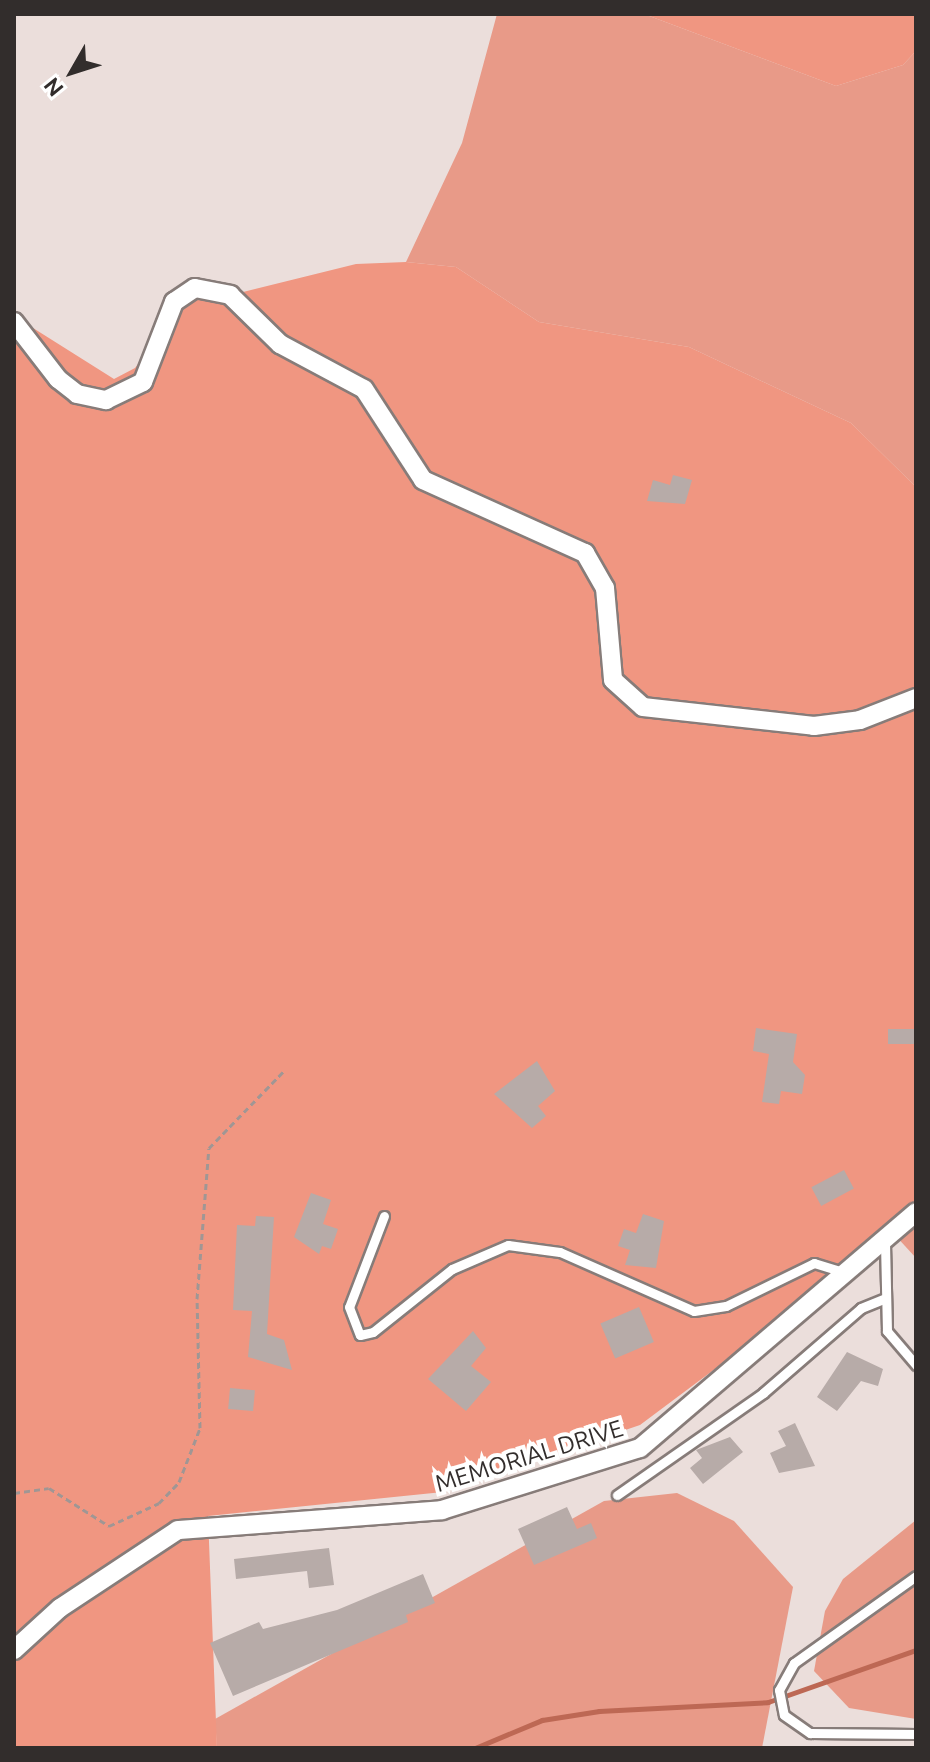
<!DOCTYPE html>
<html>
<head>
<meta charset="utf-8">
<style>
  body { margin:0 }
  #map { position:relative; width:930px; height:1762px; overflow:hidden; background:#ebdedb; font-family:Ubuntu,sans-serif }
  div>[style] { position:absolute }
  .green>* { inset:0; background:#e89a88 }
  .forest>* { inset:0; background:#f09681 }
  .stream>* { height:5px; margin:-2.5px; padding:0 2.5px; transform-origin:2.5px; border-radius:2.5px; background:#bd6854 }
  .building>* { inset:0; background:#b7aba8; transform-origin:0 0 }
  .path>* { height:3px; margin-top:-1.5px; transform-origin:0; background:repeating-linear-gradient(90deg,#a09694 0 6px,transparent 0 10px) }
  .roads { filter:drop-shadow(2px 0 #877c79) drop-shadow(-2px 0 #877c79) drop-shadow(0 2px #877c79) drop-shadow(0 -2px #877c79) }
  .lane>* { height:9px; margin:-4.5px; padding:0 4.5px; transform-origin:4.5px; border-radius:4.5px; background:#fff }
  .street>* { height:18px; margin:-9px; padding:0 9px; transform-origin:9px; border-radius:9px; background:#fff }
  span { translate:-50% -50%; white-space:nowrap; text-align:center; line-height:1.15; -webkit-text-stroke:8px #fff; paint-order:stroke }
  .street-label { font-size:24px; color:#322d2c }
  .frame { position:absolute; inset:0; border:16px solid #322d2c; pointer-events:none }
  .north { position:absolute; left:32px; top:32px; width:80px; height:80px; -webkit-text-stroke:6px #fff; paint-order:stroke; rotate:231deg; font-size:22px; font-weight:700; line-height:32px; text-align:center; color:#322d2c }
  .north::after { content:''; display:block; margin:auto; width:28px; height:36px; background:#322d2c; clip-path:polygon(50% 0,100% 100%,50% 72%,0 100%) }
</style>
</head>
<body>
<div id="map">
  <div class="green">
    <div style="clip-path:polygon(497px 14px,644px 14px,836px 86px,903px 65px,916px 51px,916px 487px,851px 423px,689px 347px,539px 322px,456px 267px,406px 262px,462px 143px)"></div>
    <div style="clip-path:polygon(916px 1209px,916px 1258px,894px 1234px)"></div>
    <div style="clip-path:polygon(677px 1493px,734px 1521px,793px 1587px,762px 1748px,217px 1748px,215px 1719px,604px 1501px)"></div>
    <div style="clip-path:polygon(916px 1520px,916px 1719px,849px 1708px,814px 1671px,825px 1611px,843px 1579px)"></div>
  </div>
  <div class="forest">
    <div style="clip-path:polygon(644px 14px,916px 14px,916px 51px,903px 65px,836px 86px)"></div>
    <div style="clip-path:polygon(406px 262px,456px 267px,539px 322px,689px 347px,851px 423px,916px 487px,916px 1209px,894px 1235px,640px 1425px,443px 1492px,208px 1516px,217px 1748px,14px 1748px,14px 316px,114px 379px,135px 368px,181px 307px,215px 282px,231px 295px,356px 264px)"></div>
  </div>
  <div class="stream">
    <div style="left:475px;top:1748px;width:73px;rotate:-22.7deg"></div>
    <div style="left:542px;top:1720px;width:58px;rotate:-9deg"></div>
    <div style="left:599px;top:1711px;width:169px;rotate:-3deg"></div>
    <div style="left:768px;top:1702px;width:157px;rotate:-19.4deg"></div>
  </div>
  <div class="building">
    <div style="clip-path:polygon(673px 475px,692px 480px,685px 504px,647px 501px,653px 480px,670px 485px)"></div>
    <div style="clip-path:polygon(756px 1028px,797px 1034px,793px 1062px,805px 1075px,802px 1094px,781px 1091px,779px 1104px,762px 1102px,769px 1054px,753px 1051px)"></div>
    <div style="left:916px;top:1029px;width:15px;height:28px;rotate:90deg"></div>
    <div style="clip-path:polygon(537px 1061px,555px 1091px,538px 1106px,546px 1116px,532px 1128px,494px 1094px)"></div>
    <div style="left:844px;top:1170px;width:21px;height:37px;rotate:62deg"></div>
    <div style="clip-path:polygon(311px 1193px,331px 1200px,323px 1224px,338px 1229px,331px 1249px,322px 1246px,319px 1254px,294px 1237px)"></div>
    <div style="clip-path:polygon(643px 1214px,664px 1221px,656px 1268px,625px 1265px,630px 1250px,618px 1246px,624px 1229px,636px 1233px)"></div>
    <div style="clip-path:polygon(256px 1216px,274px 1217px,267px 1334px,284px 1340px,292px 1370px,248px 1357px,252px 1311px,233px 1310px,237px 1225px,255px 1226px)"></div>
    <div style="left:639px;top:1307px;width:38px;height:42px;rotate:67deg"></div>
    <div style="clip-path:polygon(473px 1331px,486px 1348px,471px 1366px,491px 1382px,466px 1411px,428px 1379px)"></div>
    <div style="clip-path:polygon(847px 1352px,883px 1369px,878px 1386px,861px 1381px,837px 1411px,817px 1397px)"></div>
    <div style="left:230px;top:1388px;width:25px;height:21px;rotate:5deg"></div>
    <div style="clip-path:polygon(795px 1423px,815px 1466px,779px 1473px,770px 1453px,786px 1446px,778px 1431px)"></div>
    <div style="clip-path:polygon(730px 1437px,743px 1452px,703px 1484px,690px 1468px,702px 1458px,696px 1450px)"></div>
    <div style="clip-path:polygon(567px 1507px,577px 1529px,591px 1523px,597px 1538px,534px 1565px,518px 1529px)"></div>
    <div style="clip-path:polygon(329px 1548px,334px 1585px,309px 1588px,307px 1571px,236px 1579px,234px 1559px)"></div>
    <div style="clip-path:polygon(423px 1574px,435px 1603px,406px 1615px,408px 1622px,233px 1696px,210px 1643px,259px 1622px,263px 1629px,337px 1610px)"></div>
  </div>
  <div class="path">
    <div style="left:14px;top:1493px;width:35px;rotate:-8deg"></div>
    <div style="left:49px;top:1488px;width:71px;rotate:32.3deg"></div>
    <div style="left:109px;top:1526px;width:55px;rotate:-24.7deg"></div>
    <div style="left:159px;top:1503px;width:29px;rotate:-46deg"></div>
    <div style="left:179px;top:1482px;width:58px;rotate:-68.7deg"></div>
    <div style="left:200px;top:1428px;width:129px;rotate:-91.3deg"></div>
    <div style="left:197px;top:1299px;width:151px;rotate:-85.5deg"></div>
    <div style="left:209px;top:1148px;width:107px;rotate:-45.8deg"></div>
  </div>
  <div class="roads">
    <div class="lane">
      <div style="left:384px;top:1216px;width:97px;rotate:111deg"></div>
      <div style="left:349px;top:1307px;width:30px;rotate:69deg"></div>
      <div style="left:360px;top:1335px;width:13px;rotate:-13deg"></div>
      <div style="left:373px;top:1332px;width:101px;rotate:-38.6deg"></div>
      <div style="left:452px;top:1269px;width:61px;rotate:-23.2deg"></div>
      <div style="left:508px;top:1245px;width:52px;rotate:7.7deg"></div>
      <div style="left:560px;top:1252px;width:146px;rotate:23.8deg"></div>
      <div style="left:694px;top:1311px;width:32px;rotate:-9deg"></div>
      <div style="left:726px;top:1306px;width:98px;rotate:-26deg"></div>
      <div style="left:814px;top:1263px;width:34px;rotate:17deg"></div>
      <div style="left:885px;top:1243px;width:88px;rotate:88.7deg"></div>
      <div style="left:887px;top:1331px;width:45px;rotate:49.5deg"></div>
      <div style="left:617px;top:1495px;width:178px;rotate:-34.9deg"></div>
      <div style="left:763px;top:1393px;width:130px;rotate:-40.9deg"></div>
      <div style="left:861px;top:1308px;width:24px;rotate:-22deg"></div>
      <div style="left:916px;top:1576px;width:150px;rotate:144.5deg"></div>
      <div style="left:794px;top:1663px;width:31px;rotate:119deg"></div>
      <div style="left:779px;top:1690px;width:25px;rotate:79deg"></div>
      <div style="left:784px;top:1715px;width:32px;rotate:35deg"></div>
      <div style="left:810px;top:1733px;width:106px;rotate:0.5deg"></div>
    </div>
    <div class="street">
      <div style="left:14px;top:322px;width:72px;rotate:52.3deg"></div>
      <div style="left:58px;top:379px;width:24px;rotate:38deg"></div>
      <div style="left:77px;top:394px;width:30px;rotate:12deg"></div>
      <div style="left:106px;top:400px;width:41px;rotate:-25.9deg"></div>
      <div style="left:143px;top:382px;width:86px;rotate:-68.8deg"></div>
      <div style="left:174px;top:302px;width:25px;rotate:-34deg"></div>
      <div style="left:195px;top:288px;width:36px;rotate:11deg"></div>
      <div style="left:230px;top:295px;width:70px;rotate:44.4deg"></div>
      <div style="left:280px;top:344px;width:95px;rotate:28.2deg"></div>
      <div style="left:364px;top:389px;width:108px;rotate:57deg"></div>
      <div style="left:423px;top:480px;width:178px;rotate:24.3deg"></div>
      <div style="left:585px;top:553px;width:40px;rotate:60.3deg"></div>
      <div style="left:605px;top:588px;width:92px;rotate:85deg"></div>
      <div style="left:613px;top:680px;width:40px;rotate:42deg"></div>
      <div style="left:643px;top:707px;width:172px;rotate:6.3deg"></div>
      <div style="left:814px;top:726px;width:46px;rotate:-7.4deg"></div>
      <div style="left:860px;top:720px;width:60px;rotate:-21.4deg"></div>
      <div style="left:14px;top:1650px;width:62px;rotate:-42.4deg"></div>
      <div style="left:60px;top:1608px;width:141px;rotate:-33.5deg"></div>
      <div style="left:178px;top:1530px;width:265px;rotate:-4.3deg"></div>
      <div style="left:442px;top:1510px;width:207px;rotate:-17.4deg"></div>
      <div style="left:640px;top:1448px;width:363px;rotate:-40.5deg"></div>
    </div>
  </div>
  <div class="street-label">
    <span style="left:529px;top:1456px;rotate:-17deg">MEMORIAL DRIVE</span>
  </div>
  <div class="frame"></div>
  <div class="north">N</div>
</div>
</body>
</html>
